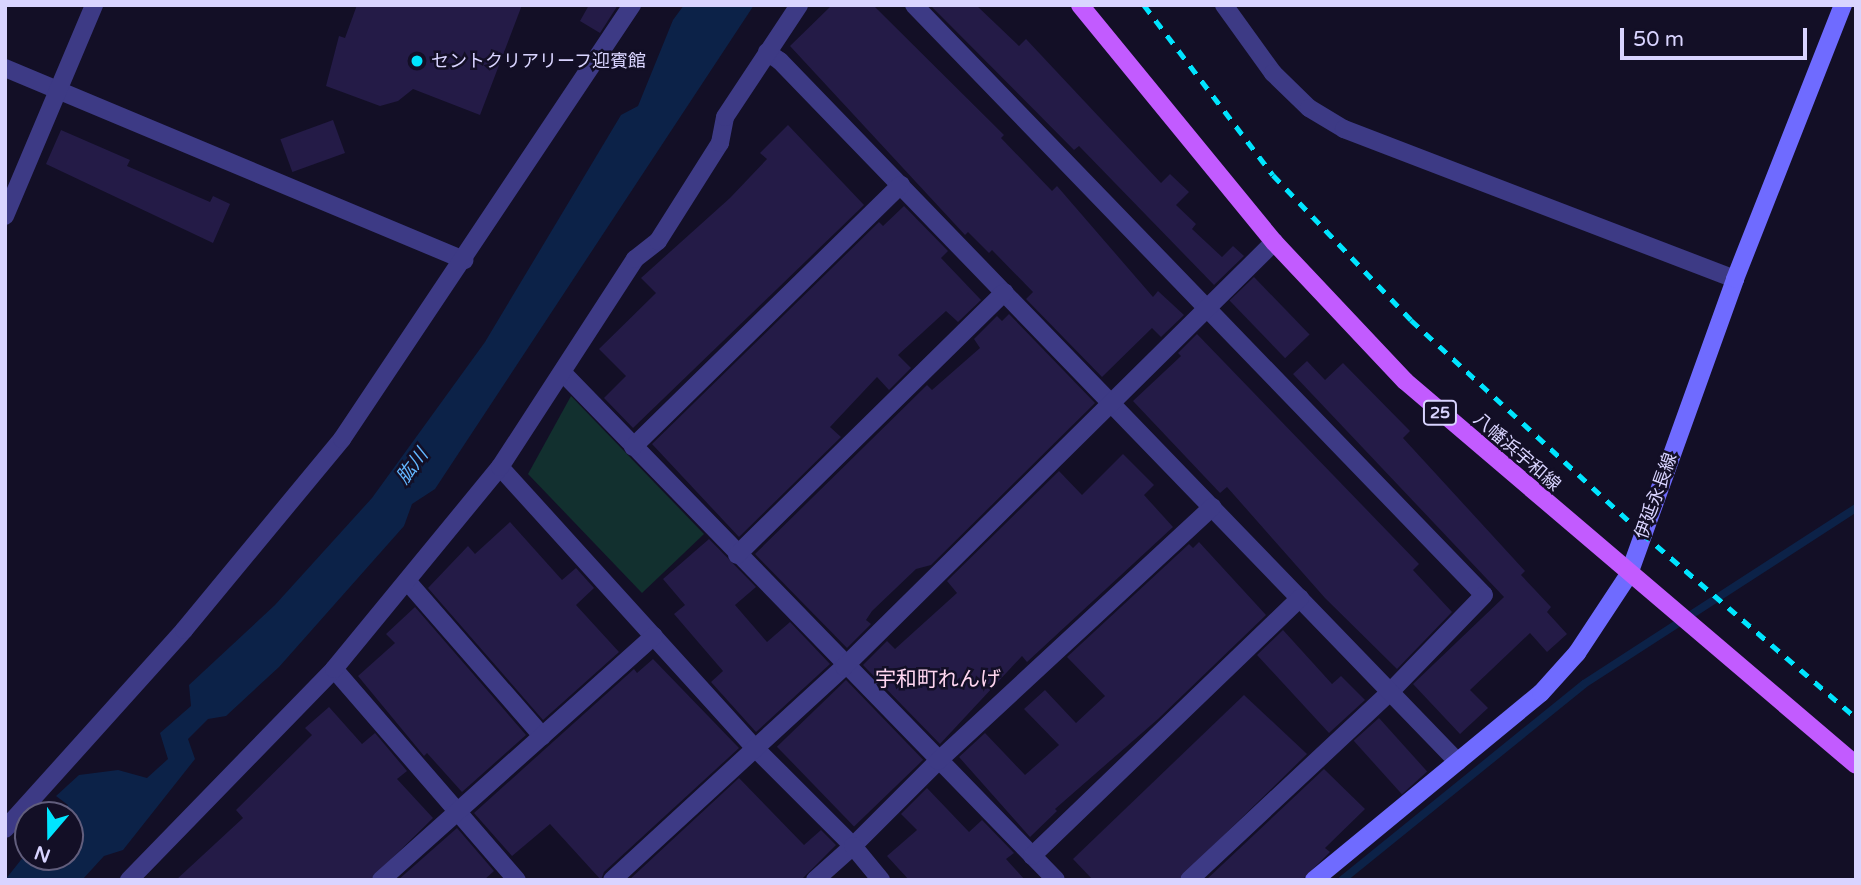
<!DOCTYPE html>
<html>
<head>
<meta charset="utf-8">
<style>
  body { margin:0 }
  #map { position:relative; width:1861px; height:885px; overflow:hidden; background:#130f26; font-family:"Varela Round","Noto Sans JP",sans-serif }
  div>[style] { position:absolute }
  .green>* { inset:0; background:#12302f }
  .water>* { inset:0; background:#0c2248 }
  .stream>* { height:8px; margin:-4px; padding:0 4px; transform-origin:4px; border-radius:4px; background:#0c2248 }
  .building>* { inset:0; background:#241b47; transform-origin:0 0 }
  .street>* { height:18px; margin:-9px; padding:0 9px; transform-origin:9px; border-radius:9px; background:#3d3a85 }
  .secondary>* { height:18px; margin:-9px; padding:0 9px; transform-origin:9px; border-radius:9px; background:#6f6bff }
  .primary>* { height:18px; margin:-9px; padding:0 9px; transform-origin:9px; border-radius:9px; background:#c25bff }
  .rail>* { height:5px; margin-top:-2.5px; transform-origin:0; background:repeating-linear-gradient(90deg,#00e5ff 0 10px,transparent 0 19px) }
  .dots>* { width:19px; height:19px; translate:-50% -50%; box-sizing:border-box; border:4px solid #130f26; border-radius:50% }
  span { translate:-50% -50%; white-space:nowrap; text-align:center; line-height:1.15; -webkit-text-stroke:5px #130f26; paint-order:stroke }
  .shield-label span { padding:2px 5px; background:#130f26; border:2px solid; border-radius:5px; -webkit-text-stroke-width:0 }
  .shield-label { font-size:16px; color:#d9d4ff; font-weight:700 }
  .poi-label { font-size:18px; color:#d9d4ff }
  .left { translate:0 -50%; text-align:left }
  .street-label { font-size:18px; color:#d9d4ff }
  .water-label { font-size:19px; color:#62b6ff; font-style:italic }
  .quarter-label { font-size:21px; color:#ffd6f0 }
  .frame { position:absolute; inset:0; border:7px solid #d9d4ff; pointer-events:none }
  .north { position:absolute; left:14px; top:801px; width:70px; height:70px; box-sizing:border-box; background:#130f26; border:2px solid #625e7d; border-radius:50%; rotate:200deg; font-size:19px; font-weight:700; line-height:28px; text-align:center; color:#d9d4ff }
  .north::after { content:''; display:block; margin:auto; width:24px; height:32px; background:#00e5ff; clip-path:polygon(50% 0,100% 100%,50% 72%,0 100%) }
  .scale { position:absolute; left:1620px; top:28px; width:187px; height:32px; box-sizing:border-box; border:4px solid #d9d4ff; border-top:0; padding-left:9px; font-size:21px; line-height:24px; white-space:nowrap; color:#d9d4ff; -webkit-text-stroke:5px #130f26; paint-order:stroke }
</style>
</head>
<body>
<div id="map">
  <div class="green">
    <div style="clip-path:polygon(571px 396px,704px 534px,642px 593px,528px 474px)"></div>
  </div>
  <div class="water">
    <div style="clip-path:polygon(684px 5px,754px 5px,435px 489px,412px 504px,404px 526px,279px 667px,226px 716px,208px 719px,188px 739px,195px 759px,123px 850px,104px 856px,82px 880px,5px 880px,28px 851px,28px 857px,70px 857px,70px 815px,60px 815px,68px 805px,56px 796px,79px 775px,118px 770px,147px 778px,168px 759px,160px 733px,191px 706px,189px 685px,275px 605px,372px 498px,485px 342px,621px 115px,638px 106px,673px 20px)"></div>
  </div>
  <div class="stream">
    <div style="left:1342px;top:880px;width:311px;rotate:-39deg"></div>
    <div style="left:1584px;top:684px;width:324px;rotate:-32.9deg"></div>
  </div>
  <div class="building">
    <div style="clip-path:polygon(357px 5px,522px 5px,480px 115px,413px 89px,398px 101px,380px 106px,326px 86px,339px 36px,345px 38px)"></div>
    <div style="clip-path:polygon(589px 5px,618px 5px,600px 33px,580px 21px)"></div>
    <div style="clip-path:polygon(832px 5px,873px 5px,1004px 135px,1001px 138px,1052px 191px,1057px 186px,1153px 297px,1158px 291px,1184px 315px,1161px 337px,1152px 328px,1102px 377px,1026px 299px,1033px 292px,992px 250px,989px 253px,968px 232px,965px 235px,790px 46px)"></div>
    <div style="clip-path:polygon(930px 5px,976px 5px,1019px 46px,1026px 39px,1161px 183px,1170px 174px,1189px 192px,1176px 205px,1196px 224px,1192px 229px,1222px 257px,1233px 246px,1244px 256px,1214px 285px,1079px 146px,1074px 150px)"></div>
    <div style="left:333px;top:120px;width:35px;height:56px;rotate:70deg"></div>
    <div style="clip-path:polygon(788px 125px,864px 205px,633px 428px,604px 398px,626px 376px,599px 349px,656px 293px,641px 278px,730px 198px,767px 159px,760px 153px)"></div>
    <div style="clip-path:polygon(61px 130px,130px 160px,127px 166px,210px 202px,213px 196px,230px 204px,213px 243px,46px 164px)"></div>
    <div style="clip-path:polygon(904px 206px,948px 251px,941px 258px,981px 300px,958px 322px,946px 311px,898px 355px,911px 368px,889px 390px,877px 377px,830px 427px,841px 437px,739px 537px,652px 444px,879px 222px,883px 226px)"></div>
    <div style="left:1254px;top:277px;width:80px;height:34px;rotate:46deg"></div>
    <div style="clip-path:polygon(1009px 314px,1095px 403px,931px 565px,916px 569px,872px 611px,866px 620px,871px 624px,847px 648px,755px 554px,927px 385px,932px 390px,980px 348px,974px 339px,997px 316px,1002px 321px)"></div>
    <div style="clip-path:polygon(1197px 334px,1419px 564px,1413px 570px,1452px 612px,1397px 669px,1325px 598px,1227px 487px,1220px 493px,1133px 401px,1181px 356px,1178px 353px)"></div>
    <div style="clip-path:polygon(1307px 361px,1325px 380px,1343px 363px,1410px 431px,1403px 438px,1525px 571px,1521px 575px,1551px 607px,1547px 612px,1567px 634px,1547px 652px,1530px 633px,1470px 690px,1488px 708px,1460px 734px,1413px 684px,1504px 597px,1293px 374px)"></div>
    <div style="clip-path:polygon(1123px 454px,1154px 485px,1144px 495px,1173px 527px,1027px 662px,1022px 656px,940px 744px,863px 665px,887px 641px,895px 649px,957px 593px,947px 581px,1059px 471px,1082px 495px)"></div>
    <div style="clip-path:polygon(510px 522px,562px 580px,576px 568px,594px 588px,576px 605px,619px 652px,543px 720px,428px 588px,468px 546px,475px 554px)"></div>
    <div style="clip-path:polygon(709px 539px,756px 587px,735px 605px,767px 642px,790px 622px,830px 664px,756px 732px,711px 682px,723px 671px,674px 614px,685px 605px,663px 579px)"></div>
    <div style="clip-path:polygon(1199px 542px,1266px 615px,1158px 719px,1055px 809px,1057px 811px,1030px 837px,959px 757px,985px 733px,1025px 775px,1059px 745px,1024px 709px,1045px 690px,1076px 723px,1105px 696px,1067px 657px,1189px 544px,1193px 548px)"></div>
    <div style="clip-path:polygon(415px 607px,526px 735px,462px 792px,427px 753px,424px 756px,358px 676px,395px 643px,386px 634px)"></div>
    <div style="clip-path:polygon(1283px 630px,1332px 684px,1341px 676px,1365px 700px,1329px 733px,1257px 655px)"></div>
    <div style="clip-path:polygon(653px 659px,739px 748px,604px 872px,601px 880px,550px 824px,512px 856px,474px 813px,634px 669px,637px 673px)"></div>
    <div style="left:846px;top:680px;width:111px;height:96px;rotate:46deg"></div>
    <div style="clip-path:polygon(1244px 695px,1307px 754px,1178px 880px,1093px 880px,1073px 859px)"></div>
    <div style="clip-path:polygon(329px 707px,362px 744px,375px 733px,407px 771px,397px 779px,433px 818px,370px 880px,176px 880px,243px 818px,236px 810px,312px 735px,305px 728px)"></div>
    <div style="left:1379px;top:718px;width:72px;height:34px;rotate:48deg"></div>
    <div style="clip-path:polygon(1324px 769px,1365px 809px,1325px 848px,1330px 852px,1302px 880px,1206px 880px)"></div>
    <div style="clip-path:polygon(739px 778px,804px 845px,821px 830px,836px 845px,801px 880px,629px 880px)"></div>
    <div style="clip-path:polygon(927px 788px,969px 832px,982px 820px,1014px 853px,1006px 859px,1025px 880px,909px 880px,887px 856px,917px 830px,901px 814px)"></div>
    <div style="clip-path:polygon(457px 828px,494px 871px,484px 880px,398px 880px)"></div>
  </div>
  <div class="street">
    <div style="left:914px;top:5px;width:820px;rotate:45.99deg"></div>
    <div style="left:1484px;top:595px;width:135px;rotate:134.1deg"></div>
    <div style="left:1390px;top:692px;width:275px;rotate:136.9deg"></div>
    <div style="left:1224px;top:5px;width:84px;rotate:54.2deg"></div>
    <div style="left:1273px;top:73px;width:50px;rotate:44.2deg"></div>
    <div style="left:1309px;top:108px;width:41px;rotate:31deg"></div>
    <div style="left:1344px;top:129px;width:419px;rotate:21deg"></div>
    <div style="left:767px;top:52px;width:16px;rotate:35deg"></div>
    <div style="left:780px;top:61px;width:975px;rotate:45.96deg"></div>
    <div style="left:5px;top:68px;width:498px;rotate:22.7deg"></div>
    <div style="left:5px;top:216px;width:229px;rotate:-67.1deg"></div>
    <div style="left:563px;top:373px;width:707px;rotate:45.8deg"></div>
    <div style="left:633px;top:447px;width:375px;rotate:-44.4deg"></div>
    <div style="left:500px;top:467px;width:382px;rotate:47.8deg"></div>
    <div style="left:757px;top:750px;width:136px;rotate:45deg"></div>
    <div style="left:853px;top:846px;width:120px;rotate:-45deg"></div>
    <div style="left:938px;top:761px;width:374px;rotate:-42.8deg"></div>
    <div style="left:737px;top:555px;width:375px;rotate:-44.5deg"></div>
    <div style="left:407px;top:581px;width:206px;rotate:48.9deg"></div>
    <div style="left:334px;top:669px;width:279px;rotate:49.1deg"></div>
    <div style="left:5px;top:829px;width:268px;rotate:-48deg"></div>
    <div style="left:184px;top:630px;width:248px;rotate:-50.4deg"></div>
    <div style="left:342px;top:439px;width:522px;rotate:-56.25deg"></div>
    <div style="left:1032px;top:856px;width:372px;rotate:-43.9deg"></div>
    <div style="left:129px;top:880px;width:294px;rotate:-45.8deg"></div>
    <div style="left:334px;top:669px;width:261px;rotate:-50.6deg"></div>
    <div style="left:500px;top:467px;width:248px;rotate:-57deg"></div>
    <div style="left:635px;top:259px;width:29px;rotate:-38deg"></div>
    <div style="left:658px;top:241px;width:116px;rotate:-57.7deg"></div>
    <div style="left:720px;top:143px;width:26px;rotate:-79deg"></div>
    <div style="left:725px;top:117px;width:134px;rotate:-56.5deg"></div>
    <div style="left:381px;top:880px;width:366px;rotate:-41.8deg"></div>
    <div style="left:612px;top:880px;width:315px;rotate:-42.6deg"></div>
    <div style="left:844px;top:667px;width:605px;rotate:-44.66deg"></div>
    <div style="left:815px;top:880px;width:51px;rotate:-41.8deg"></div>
    <div style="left:853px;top:846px;width:44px;rotate:50.5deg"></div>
  </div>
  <div class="secondary">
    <div style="left:1314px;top:880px;width:294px;rotate:-39.5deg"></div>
    <div style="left:1541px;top:693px;width:54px;rotate:-48deg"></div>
    <div style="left:1577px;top:653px;width:95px;rotate:-56.6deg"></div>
    <div style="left:1629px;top:574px;width:313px;rotate:-70.2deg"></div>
    <div style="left:1735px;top:279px;width:295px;rotate:-68.5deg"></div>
  </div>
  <div class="primary">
    <div style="left:1080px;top:5px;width:306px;rotate:50.7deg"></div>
    <div style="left:1274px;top:242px;width:191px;rotate:46.7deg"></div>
    <div style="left:1405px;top:381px;width:592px;rotate:40.41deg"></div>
  </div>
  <div class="rail">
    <div style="left:1144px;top:5px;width:213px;rotate:52.8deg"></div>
    <div style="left:1273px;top:175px;width:200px;rotate:46.4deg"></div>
    <div style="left:1411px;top:320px;width:314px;rotate:42.7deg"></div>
    <div style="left:1642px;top:533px;width:283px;rotate:40.8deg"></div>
  </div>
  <div class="dots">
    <div style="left:417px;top:61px;background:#00e5ff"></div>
  </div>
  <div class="shield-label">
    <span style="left:1440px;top:413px">25</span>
  </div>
  <div class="poi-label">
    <span class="left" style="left:431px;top:61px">セントクリアリーフ迎賓館</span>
  </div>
  <div class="street-label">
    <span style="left:1517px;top:452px;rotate:41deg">八幡浜宇和線</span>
    <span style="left:1656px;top:496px;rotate:-70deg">伊延永長線</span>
  </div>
  <div class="water-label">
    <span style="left:413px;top:467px;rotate:-53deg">肱川</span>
  </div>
  <div class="quarter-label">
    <span style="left:938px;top:680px">宇和町れんげ</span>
  </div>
  <div class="frame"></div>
  <div class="north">N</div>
  <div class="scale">50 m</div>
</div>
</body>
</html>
